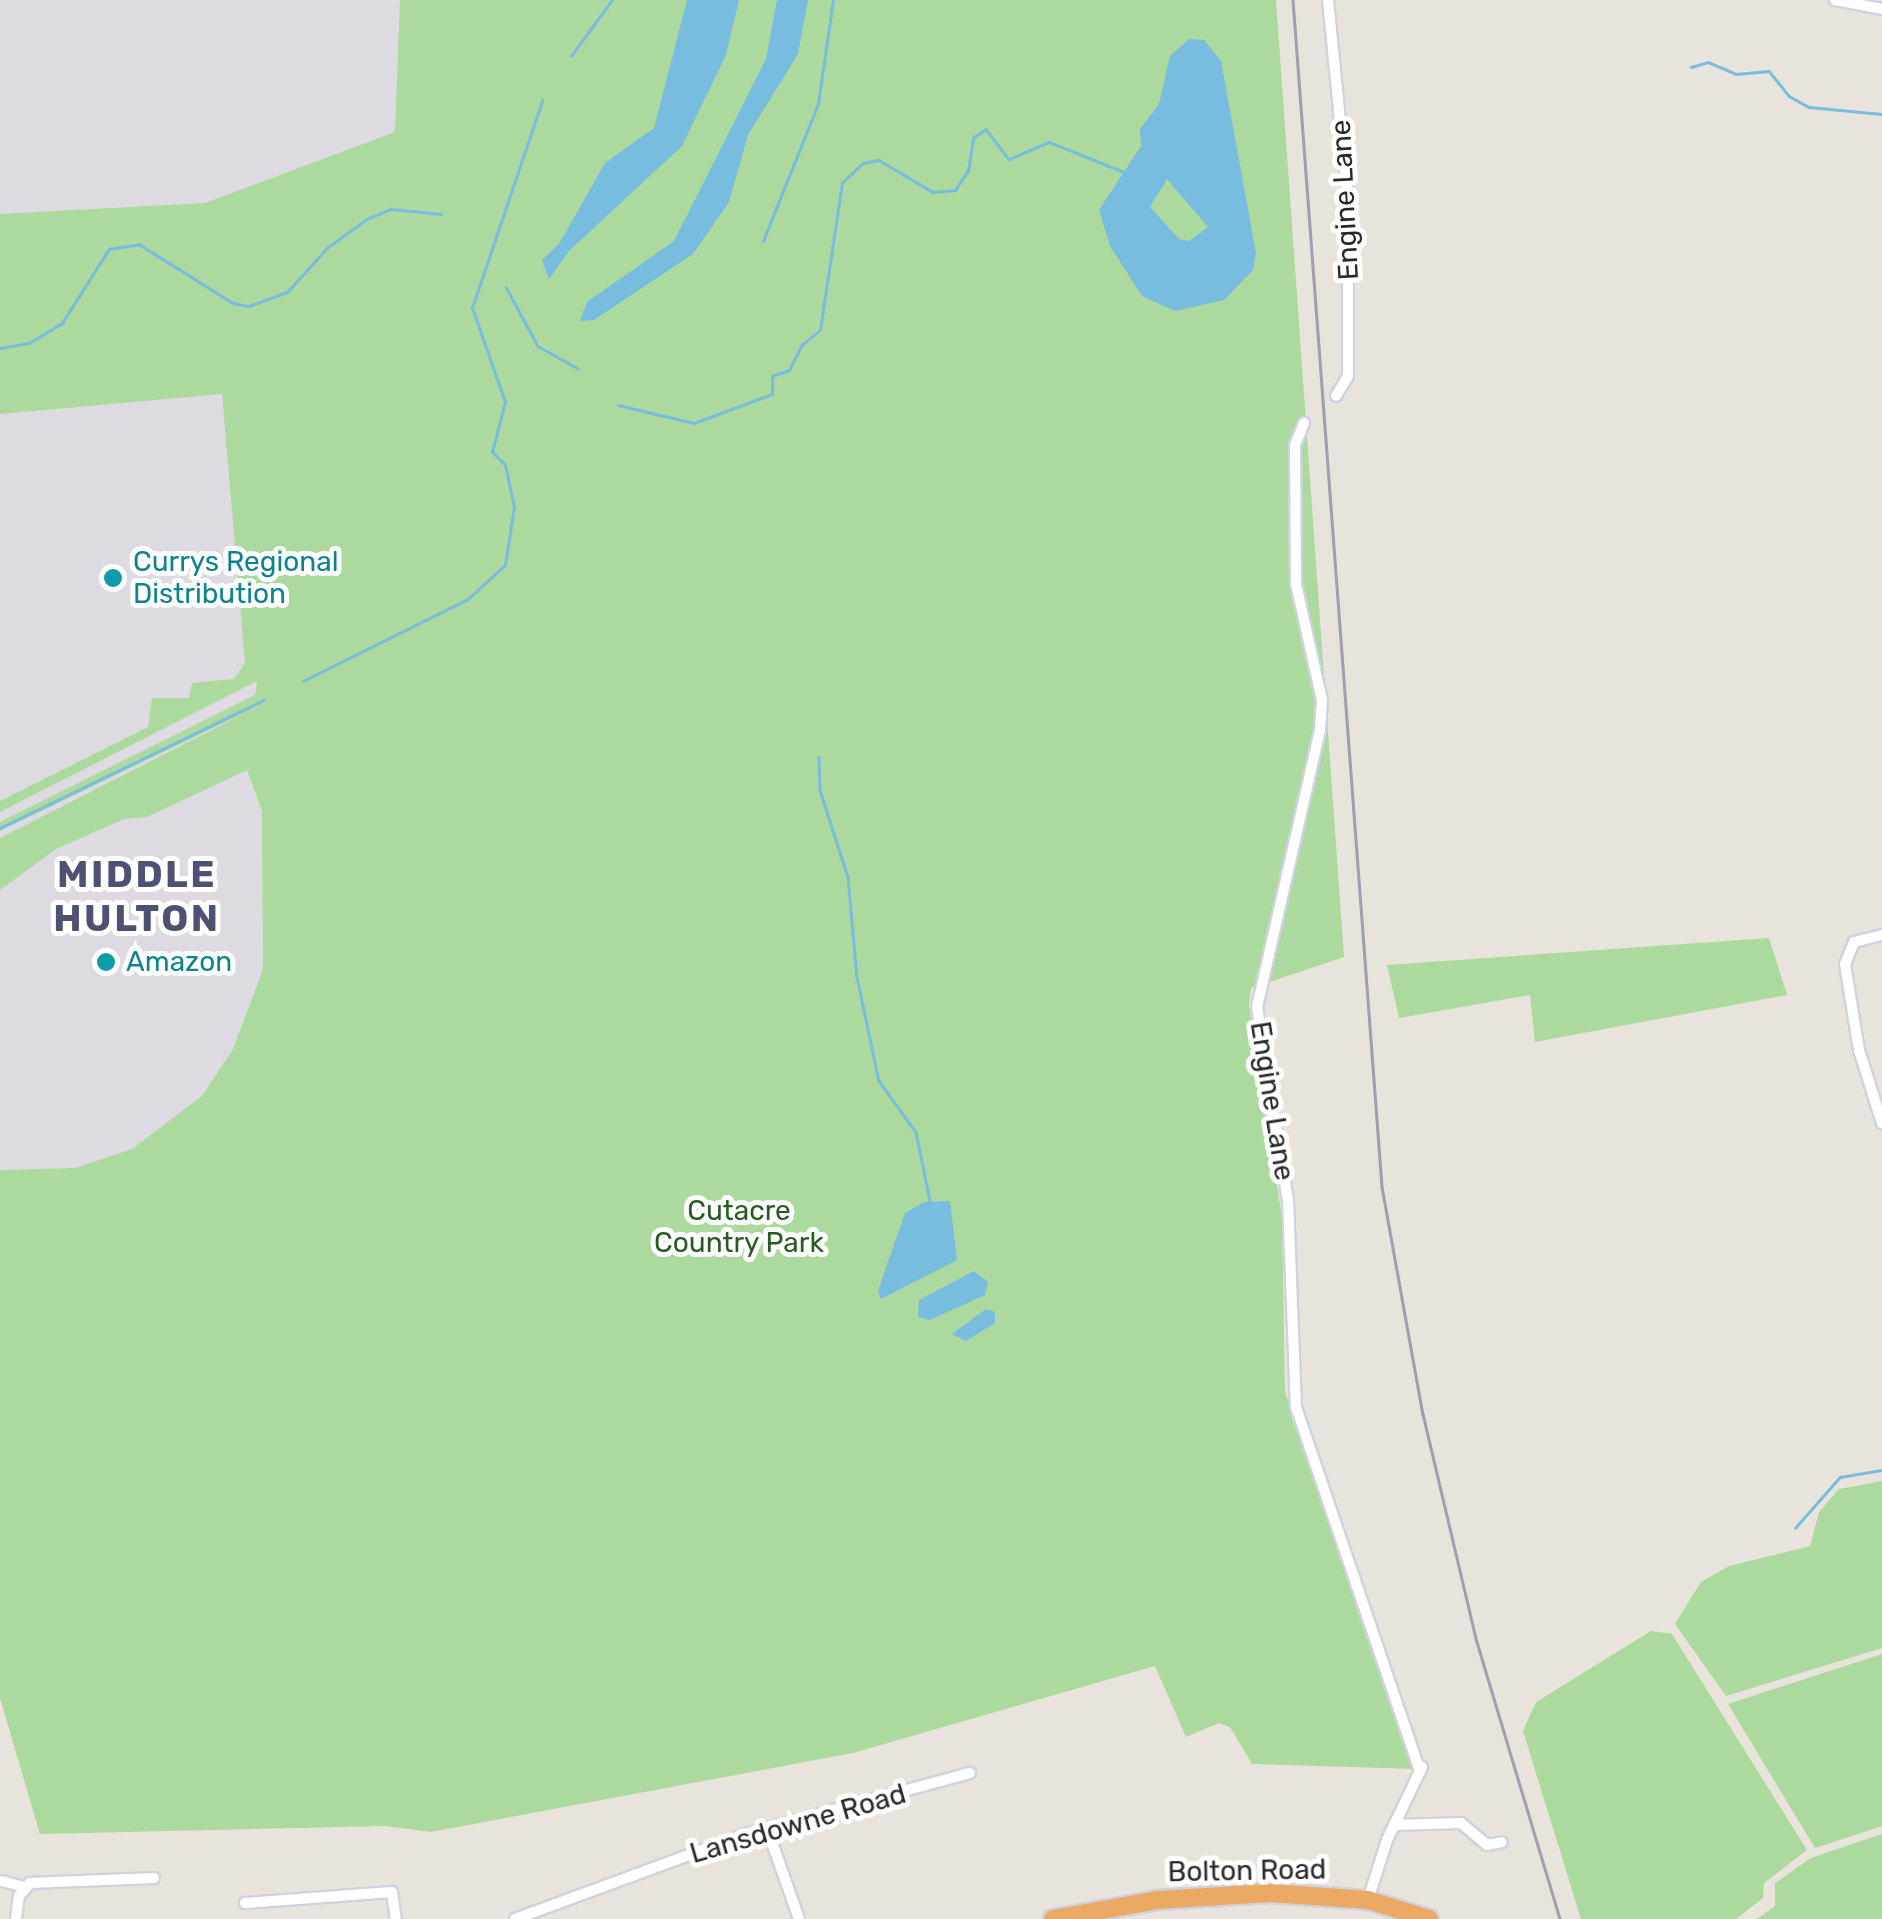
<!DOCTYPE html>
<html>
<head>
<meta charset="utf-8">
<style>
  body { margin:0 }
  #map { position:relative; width:1882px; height:1919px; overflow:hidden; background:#e8e4db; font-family:Rubik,sans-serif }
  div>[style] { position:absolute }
  .industrial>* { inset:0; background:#dddbe1 }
  .green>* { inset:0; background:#acd99d }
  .water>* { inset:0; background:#78bce0 }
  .stream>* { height:2.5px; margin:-1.25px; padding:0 1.25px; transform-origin:1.25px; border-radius:1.25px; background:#78bce0 }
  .roads { filter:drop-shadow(2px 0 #d0d2df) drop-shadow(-2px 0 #d0d2df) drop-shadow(0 2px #d0d2df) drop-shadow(0 -2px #d0d2df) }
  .street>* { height:10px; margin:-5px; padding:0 5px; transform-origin:5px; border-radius:5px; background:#fff }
  .highway>* { height:18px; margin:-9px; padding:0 9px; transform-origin:9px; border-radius:9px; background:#eba963 }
  .rail>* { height:2.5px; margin:-1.25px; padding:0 1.25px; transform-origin:1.25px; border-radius:1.25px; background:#9e9fb0 }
  .dots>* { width:28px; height:28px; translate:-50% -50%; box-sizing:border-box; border:5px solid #fff; border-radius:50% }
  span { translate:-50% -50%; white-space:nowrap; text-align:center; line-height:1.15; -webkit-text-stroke:10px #fff; paint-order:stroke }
  .street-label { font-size:28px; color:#282828 }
  .culture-label { font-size:28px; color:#0d838f }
  .left { translate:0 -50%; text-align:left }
  .park-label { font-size:28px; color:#285b21 }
  .district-label { font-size:38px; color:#4d5173; font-weight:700; letter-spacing:2.5px }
</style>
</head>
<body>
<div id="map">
  <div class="industrial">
    <div style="clip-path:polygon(0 0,405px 0,403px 147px,236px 228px,0 225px)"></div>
    <div style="clip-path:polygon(253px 382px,257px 679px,246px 767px,262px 810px,263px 969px,233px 1049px,202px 1096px,132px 1149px,75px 1168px,0 1170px,0 405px)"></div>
  </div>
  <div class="green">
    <div style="clip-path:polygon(400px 0,1276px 0,1344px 957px,1251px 988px,1249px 1005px,1282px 1218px,1285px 1392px,1416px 1769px,1252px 1764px,1230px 1727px,1219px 1723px,1186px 1737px,1155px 1666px,853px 1753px,431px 1832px,385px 1826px,40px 1834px,0 1698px,0 1170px,75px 1168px,132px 1149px,202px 1096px,233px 1049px,263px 969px,262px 811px,247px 770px,147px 817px,124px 819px,56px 849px,0 890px,0 838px,253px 709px,0 831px,0 822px,255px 695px,257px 681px,0 812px,0 801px,148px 727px,152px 698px,189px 698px,192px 683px,234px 679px,245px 663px,222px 394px,0 414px,0 214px,205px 203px,395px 132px)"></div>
    <div style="clip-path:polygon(1769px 938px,1787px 995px,1535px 1042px,1530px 995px,1399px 1018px,1387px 965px)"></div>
    <div style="clip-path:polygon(1882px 1481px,1882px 1648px,1726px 1696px,1675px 1624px,1701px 1582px,1729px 1566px,1810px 1546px,1819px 1512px,1839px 1489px)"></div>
    <div style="clip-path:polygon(1651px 1631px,1672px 1634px,1807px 1850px,1764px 1883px,1763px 1898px,1736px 1919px,1581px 1919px,1523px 1731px,1536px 1702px)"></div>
    <div style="clip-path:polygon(1882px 1654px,1882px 1826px,1815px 1848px,1728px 1704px)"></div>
    <div style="clip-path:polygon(1882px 1834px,1882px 1919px,1757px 1919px,1775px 1906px,1775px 1883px,1811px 1858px)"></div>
  </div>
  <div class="water">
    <div style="clip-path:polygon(687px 0,739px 0,726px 55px,682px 146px,569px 251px,549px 279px,542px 260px,559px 244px,605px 163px,654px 128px)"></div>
    <div style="clip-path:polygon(777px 0,808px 0,798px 54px,748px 135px,729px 202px,693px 254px,594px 320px,580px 321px,587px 302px,674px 241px,766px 59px)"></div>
    <div style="clip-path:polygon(evenodd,1189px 39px,1204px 40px,1221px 61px,1256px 253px,1253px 270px,1224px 300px,1175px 311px,1142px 296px,1110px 246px,1099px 210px,1141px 146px,1140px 129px,1159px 104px,1170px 56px,1189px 39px,1167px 179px,1208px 227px,1189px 241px,1179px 239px,1150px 207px,1167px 179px)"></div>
    <div style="clip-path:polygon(950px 1201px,957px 1260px,881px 1299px,878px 1291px,905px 1213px,924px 1202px)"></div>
    <div style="clip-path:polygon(974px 1271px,988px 1282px,985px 1295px,930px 1320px,918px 1317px,919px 1300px)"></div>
    <div style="clip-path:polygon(986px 1309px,995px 1312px,995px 1323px,966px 1341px,952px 1334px)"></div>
  </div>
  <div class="stream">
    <div style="left:571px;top:56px;width:69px;rotate:-53.8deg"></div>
    <div style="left:1691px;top:67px;width:18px;rotate:-16deg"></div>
    <div style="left:1708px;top:62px;width:30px;rotate:23deg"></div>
    <div style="left:1736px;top:74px;width:33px;rotate:-5deg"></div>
    <div style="left:1769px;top:71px;width:32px;rotate:51deg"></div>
    <div style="left:1789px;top:96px;width:23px;rotate:29deg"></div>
    <div style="left:1809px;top:107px;width:73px;rotate:5.5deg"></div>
    <div style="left:763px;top:241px;width:148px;rotate:-68.1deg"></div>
    <div style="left:818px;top:104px;width:105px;rotate:-81.8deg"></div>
    <div style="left:506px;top:287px;width:67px;rotate:61.5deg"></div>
    <div style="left:538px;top:346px;width:45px;rotate:29.4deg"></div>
    <div style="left:0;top:348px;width:29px;rotate:-10deg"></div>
    <div style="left:29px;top:343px;width:39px;rotate:-31deg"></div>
    <div style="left:62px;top:323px;width:88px;rotate:-57.6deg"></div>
    <div style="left:109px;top:249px;width:30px;rotate:-9deg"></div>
    <div style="left:139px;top:244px;width:111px;rotate:32.1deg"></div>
    <div style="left:233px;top:303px;width:16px;rotate:11deg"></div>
    <div style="left:249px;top:306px;width:40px;rotate:-20.2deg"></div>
    <div style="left:287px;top:292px;width:61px;rotate:-47.7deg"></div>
    <div style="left:328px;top:247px;width:48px;rotate:-35.7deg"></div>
    <div style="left:367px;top:219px;width:26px;rotate:-23deg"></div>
    <div style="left:391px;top:209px;width:50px;rotate:5.7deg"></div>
    <div style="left:618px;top:405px;width:78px;rotate:13.3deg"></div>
    <div style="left:694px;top:423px;width:83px;rotate:-20.4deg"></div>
    <div style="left:772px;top:394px;width:18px;rotate:-90deg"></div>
    <div style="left:772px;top:376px;width:18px;rotate:-19deg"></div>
    <div style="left:789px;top:370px;width:28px;rotate:-63deg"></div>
    <div style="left:802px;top:345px;width:23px;rotate:-40deg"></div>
    <div style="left:820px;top:330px;width:149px;rotate:-81.5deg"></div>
    <div style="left:842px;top:183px;width:29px;rotate:-44deg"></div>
    <div style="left:863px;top:163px;width:16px;rotate:-11deg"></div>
    <div style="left:879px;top:160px;width:63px;rotate:30.7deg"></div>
    <div style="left:933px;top:192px;width:22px;rotate:-5deg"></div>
    <div style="left:955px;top:190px;width:23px;rotate:-56deg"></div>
    <div style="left:968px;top:171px;width:33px;rotate:-81deg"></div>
    <div style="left:973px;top:138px;width:16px;rotate:-35deg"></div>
    <div style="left:986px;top:129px;width:38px;rotate:53deg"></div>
    <div style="left:1009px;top:159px;width:43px;rotate:-23deg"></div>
    <div style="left:1049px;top:142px;width:81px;rotate:21.8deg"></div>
    <div style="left:303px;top:681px;width:184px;rotate:-26.4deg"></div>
    <div style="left:468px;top:599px;width:50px;rotate:-42.6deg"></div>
    <div style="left:505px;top:565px;width:59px;rotate:-81.2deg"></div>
    <div style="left:514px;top:507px;width:43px;rotate:-102.1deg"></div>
    <div style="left:505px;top:465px;width:18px;rotate:-135deg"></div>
    <div style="left:492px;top:452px;width:52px;rotate:-75.4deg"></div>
    <div style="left:505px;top:402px;width:100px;rotate:-109.3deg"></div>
    <div style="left:472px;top:308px;width:219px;rotate:-71.3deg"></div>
    <div style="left:819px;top:757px;width:33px;rotate:88deg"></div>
    <div style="left:820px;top:790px;width:91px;rotate:72.2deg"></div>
    <div style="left:848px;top:877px;width:100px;rotate:84.9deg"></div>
    <div style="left:857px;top:977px;width:106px;rotate:78.1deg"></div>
    <div style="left:879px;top:1081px;width:63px;rotate:54deg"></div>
    <div style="left:916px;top:1132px;width:70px;rotate:78.5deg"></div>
    <div style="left:0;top:828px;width:293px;rotate:-25.9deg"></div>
    <div style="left:1795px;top:1528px;width:68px;rotate:-48.6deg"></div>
    <div style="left:1840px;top:1477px;width:43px;rotate:-9.5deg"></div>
  </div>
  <div class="roads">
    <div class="street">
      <div style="left:1328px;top:0;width:201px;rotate:84.3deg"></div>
      <div style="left:1348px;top:200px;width:176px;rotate:90deg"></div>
      <div style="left:1348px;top:376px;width:23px;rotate:121deg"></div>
      <div style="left:1835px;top:0;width:48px;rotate:10.8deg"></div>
      <div style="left:1304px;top:423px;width:24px;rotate:112deg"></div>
      <div style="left:1295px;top:445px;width:139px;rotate:89.6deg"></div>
      <div style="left:1296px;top:584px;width:119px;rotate:77.4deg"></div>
      <div style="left:1322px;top:700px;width:30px;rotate:94deg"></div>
      <div style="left:1320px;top:730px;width:284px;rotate:102.8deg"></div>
      <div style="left:1257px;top:1007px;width:195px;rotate:80.9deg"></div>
      <div style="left:1288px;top:1200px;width:207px;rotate:87.8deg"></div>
      <div style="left:1296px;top:1407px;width:385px;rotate:71.2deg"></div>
      <div style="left:1882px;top:935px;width:29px;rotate:166deg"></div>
      <div style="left:1854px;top:942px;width:24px;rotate:112deg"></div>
      <div style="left:1845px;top:964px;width:87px;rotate:80.8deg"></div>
      <div style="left:1859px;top:1050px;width:77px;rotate:72.5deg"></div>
      <div style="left:1394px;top:1825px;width:67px;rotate:-1.7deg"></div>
      <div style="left:1461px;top:1823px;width:34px;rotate:40deg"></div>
      <div style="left:1487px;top:1845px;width:15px;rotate:-11deg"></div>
      <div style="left:767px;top:1828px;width:96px;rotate:70.6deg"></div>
      <div style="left:2px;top:1881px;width:24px;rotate:15deg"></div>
      <div style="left:1368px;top:1900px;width:63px;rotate:-72.4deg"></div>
      <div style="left:1387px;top:1840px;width:81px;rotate:-64.4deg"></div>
      <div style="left:245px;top:1903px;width:147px;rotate:-4.3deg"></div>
      <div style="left:392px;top:1892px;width:27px;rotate:82deg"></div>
      <div style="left:16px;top:1919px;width:23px;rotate:-83deg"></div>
      <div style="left:19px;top:1896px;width:17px;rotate:-50deg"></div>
      <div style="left:30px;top:1883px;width:124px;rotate:-2.3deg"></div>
      <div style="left:515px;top:1919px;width:249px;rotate:-20.2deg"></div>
      <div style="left:749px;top:1833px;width:229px;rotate:-15.2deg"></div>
    </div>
    <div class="highway">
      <div style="left:1053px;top:1919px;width:107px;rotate:-10.3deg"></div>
      <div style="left:1158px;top:1900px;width:112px;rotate:-3.6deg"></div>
      <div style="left:1270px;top:1893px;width:98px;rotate:4.1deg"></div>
      <div style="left:1368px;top:1900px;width:64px;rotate:17.3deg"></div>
    </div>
  </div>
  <div class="rail">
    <div style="left:1293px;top:0;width:1190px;rotate:85.71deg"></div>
    <div style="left:1382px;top:1187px;width:231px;rotate:79.8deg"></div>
    <div style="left:1423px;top:1414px;width:234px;rotate:76.7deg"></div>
    <div style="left:1477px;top:1642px;width:289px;rotate:73.3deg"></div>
  </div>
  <div class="dots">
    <div style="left:113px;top:578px;background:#0f9aa8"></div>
    <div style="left:106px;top:962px;background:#0f9aa8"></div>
  </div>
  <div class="street-label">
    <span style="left:1345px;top:200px;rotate:-93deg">Engine Lane</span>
    <span style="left:1272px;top:1101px;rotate:81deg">Engine Lane</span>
    <span style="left:798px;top:1824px;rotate:-16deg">Lansdowne Road</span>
    <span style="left:1247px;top:1871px;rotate:-1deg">Bolton Road</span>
  </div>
  <div class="culture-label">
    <span class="left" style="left:133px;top:578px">Currys Regional<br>Distribution</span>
    <span class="left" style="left:126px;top:962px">Amazon</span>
  </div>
  <div class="park-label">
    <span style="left:739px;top:1227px">Cutacre<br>Country Park</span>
  </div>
  <div class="district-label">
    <span style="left:137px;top:897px">MIDDLE<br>HULTON</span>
  </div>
</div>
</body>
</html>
